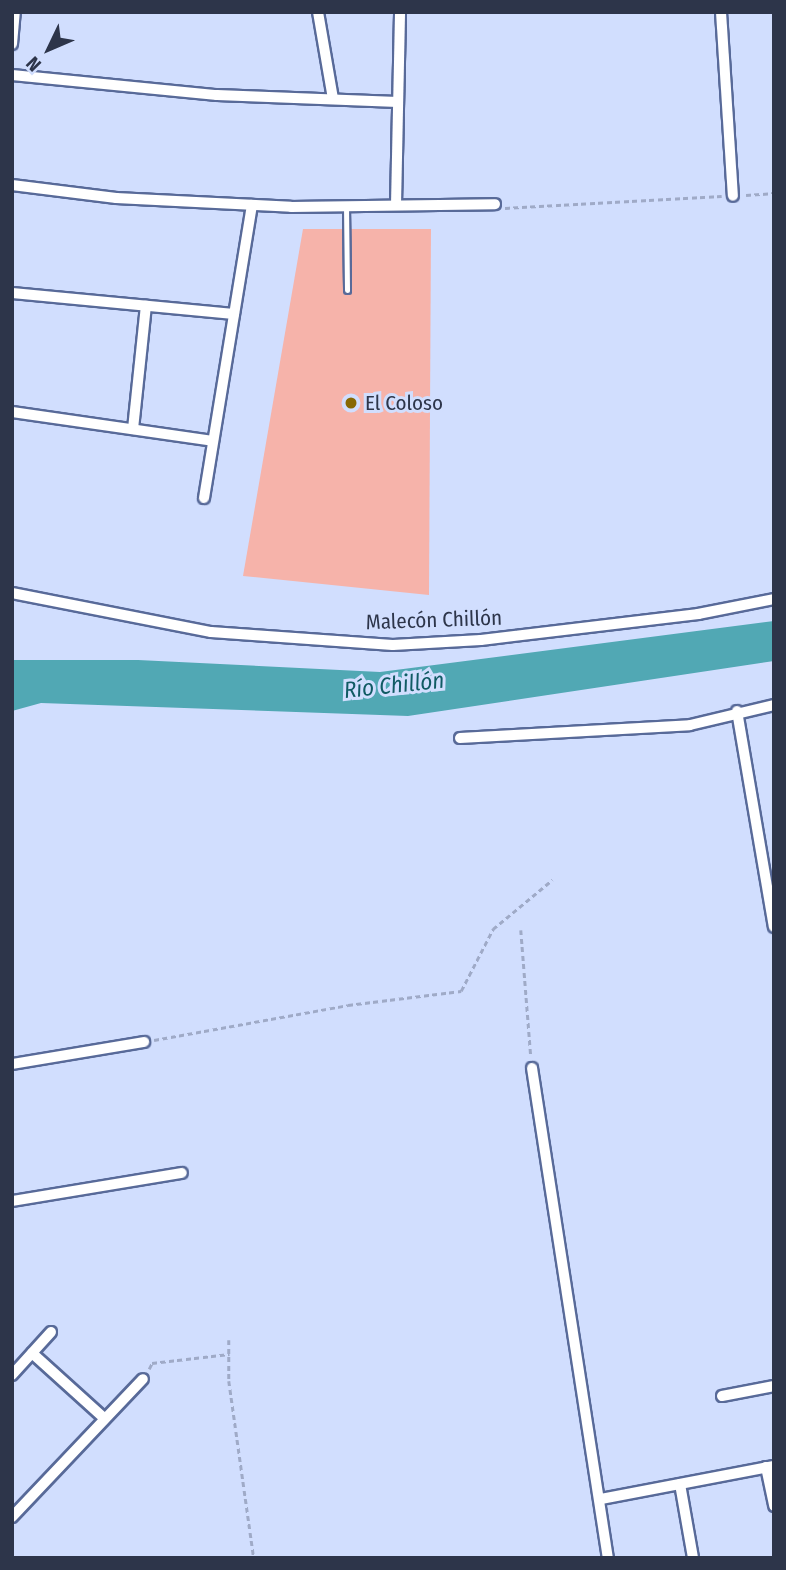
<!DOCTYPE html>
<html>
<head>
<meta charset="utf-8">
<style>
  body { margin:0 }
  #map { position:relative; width:786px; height:1570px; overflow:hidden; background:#d1defe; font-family:"Fira Sans Condensed",sans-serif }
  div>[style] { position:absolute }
  .green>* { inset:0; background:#f6b3aa }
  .water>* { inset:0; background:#51a8b4 }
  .path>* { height:2.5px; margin-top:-1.25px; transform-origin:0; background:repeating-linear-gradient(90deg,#9faac7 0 5px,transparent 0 8.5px) }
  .roads { filter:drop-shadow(2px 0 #586a99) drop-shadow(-2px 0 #586a99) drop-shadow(0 2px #586a99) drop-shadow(0 -2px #586a99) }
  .lane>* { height:5px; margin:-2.5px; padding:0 2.5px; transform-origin:2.5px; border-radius:2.5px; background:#fff }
  .street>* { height:10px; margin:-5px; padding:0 5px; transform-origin:5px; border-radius:5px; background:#fff }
  .dots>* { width:19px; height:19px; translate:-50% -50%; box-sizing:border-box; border:4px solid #d1defe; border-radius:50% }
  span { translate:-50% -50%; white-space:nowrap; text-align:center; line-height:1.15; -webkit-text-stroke:6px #d1defe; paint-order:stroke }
  .poi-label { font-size:21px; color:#2d354a }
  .left { translate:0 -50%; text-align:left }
  .street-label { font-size:21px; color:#2d354a }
  .water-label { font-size:23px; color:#105b64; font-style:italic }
  .frame { position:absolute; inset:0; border:14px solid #2d354a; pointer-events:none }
  .north { position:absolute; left:14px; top:14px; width:70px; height:70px; -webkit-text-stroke:5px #d1defe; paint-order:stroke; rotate:226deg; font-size:19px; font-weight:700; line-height:28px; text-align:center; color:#2d354a }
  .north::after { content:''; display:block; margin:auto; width:24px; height:32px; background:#2d354a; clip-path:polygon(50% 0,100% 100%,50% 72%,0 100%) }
</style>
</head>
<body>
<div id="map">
  <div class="green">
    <div style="clip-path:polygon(303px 229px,431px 229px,429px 595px,243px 576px)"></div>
  </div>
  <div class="water">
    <div style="clip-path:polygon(774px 621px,774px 661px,408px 716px,41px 703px,12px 711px,12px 660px,138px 660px,380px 672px)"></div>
  </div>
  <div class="path">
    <div style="left:746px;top:195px;width:28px;rotate:-4deg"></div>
    <div style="left:505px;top:208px;width:217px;rotate:-3.2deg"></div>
    <div style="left:521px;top:930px;width:127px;rotate:85.5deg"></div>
    <div style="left:154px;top:1040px;width:197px;rotate:-10.2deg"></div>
    <div style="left:348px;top:1005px;width:114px;rotate:-7.1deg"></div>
    <div style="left:461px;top:991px;width:70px;rotate:-62.7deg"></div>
    <div style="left:493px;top:929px;width:77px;rotate:-39.7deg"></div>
    <div style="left:229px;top:1340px;width:41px;rotate:90deg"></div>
    <div style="left:229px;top:1381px;width:179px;rotate:82deg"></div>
    <div style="left:149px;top:1369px;width:7px;rotate:-63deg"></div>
    <div style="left:152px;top:1363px;width:78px;rotate:-6.7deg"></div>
  </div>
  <div class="roads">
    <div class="lane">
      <div style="left:346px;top:206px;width:84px;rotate:89.3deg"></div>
    </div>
    <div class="street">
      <div style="left:318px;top:12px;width:88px;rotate:80.2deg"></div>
      <div style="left:721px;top:12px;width:184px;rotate:86.3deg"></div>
      <div style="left:12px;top:44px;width:32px;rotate:-85deg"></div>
      <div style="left:12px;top:75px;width:206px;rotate:5.6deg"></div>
      <div style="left:217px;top:95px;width:181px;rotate:2.2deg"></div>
      <div style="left:12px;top:185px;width:105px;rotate:7.1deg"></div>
      <div style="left:116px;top:198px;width:175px;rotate:2.9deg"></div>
      <div style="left:291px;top:207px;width:204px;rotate:-0.8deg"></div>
      <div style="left:396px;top:205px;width:193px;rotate:-88.8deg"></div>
      <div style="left:12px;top:293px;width:223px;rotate:5.4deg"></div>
      <div style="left:12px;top:412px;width:203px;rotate:8.2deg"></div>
      <div style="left:133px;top:429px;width:124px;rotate:-84deg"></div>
      <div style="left:204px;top:498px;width:297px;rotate:-80.7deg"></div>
      <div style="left:12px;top:593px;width:203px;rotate:11.1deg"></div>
      <div style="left:211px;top:632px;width:182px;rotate:4.1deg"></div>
      <div style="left:393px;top:645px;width:88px;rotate:-3.3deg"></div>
      <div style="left:481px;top:640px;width:219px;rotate:-6.8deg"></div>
      <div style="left:698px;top:614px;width:77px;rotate:-11.2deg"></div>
      <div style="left:737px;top:711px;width:219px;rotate:80.3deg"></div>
      <div style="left:460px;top:738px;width:230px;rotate:-3.2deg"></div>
      <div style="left:690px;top:725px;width:86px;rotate:-13.4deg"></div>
      <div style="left:12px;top:1064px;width:134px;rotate:-9.5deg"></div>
      <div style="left:532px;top:1068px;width:496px;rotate:81.2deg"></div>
      <div style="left:12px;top:1201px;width:172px;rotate:-9.4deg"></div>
      <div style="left:32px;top:1353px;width:97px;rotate:42.1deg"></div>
      <div style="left:12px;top:1375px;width:58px;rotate:-47.8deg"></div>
      <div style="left:722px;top:1396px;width:53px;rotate:-10.9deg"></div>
      <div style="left:766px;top:1467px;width:40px;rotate:78deg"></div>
      <div style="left:680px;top:1484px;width:75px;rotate:80deg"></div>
      <div style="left:601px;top:1499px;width:176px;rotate:-10.8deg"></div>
      <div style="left:12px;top:1517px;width:190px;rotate:-46.5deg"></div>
    </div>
  </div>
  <div class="dots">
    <div style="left:351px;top:403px;background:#876804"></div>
  </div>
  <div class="poi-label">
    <span class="left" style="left:365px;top:403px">El Coloso</span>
  </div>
  <div class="street-label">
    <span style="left:434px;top:620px;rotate:-2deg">Malecón Chillón</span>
  </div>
  <div class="water-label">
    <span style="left:394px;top:685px;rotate:-6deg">Río Chillón</span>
  </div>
  <div class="frame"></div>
  <div class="north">N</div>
</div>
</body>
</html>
